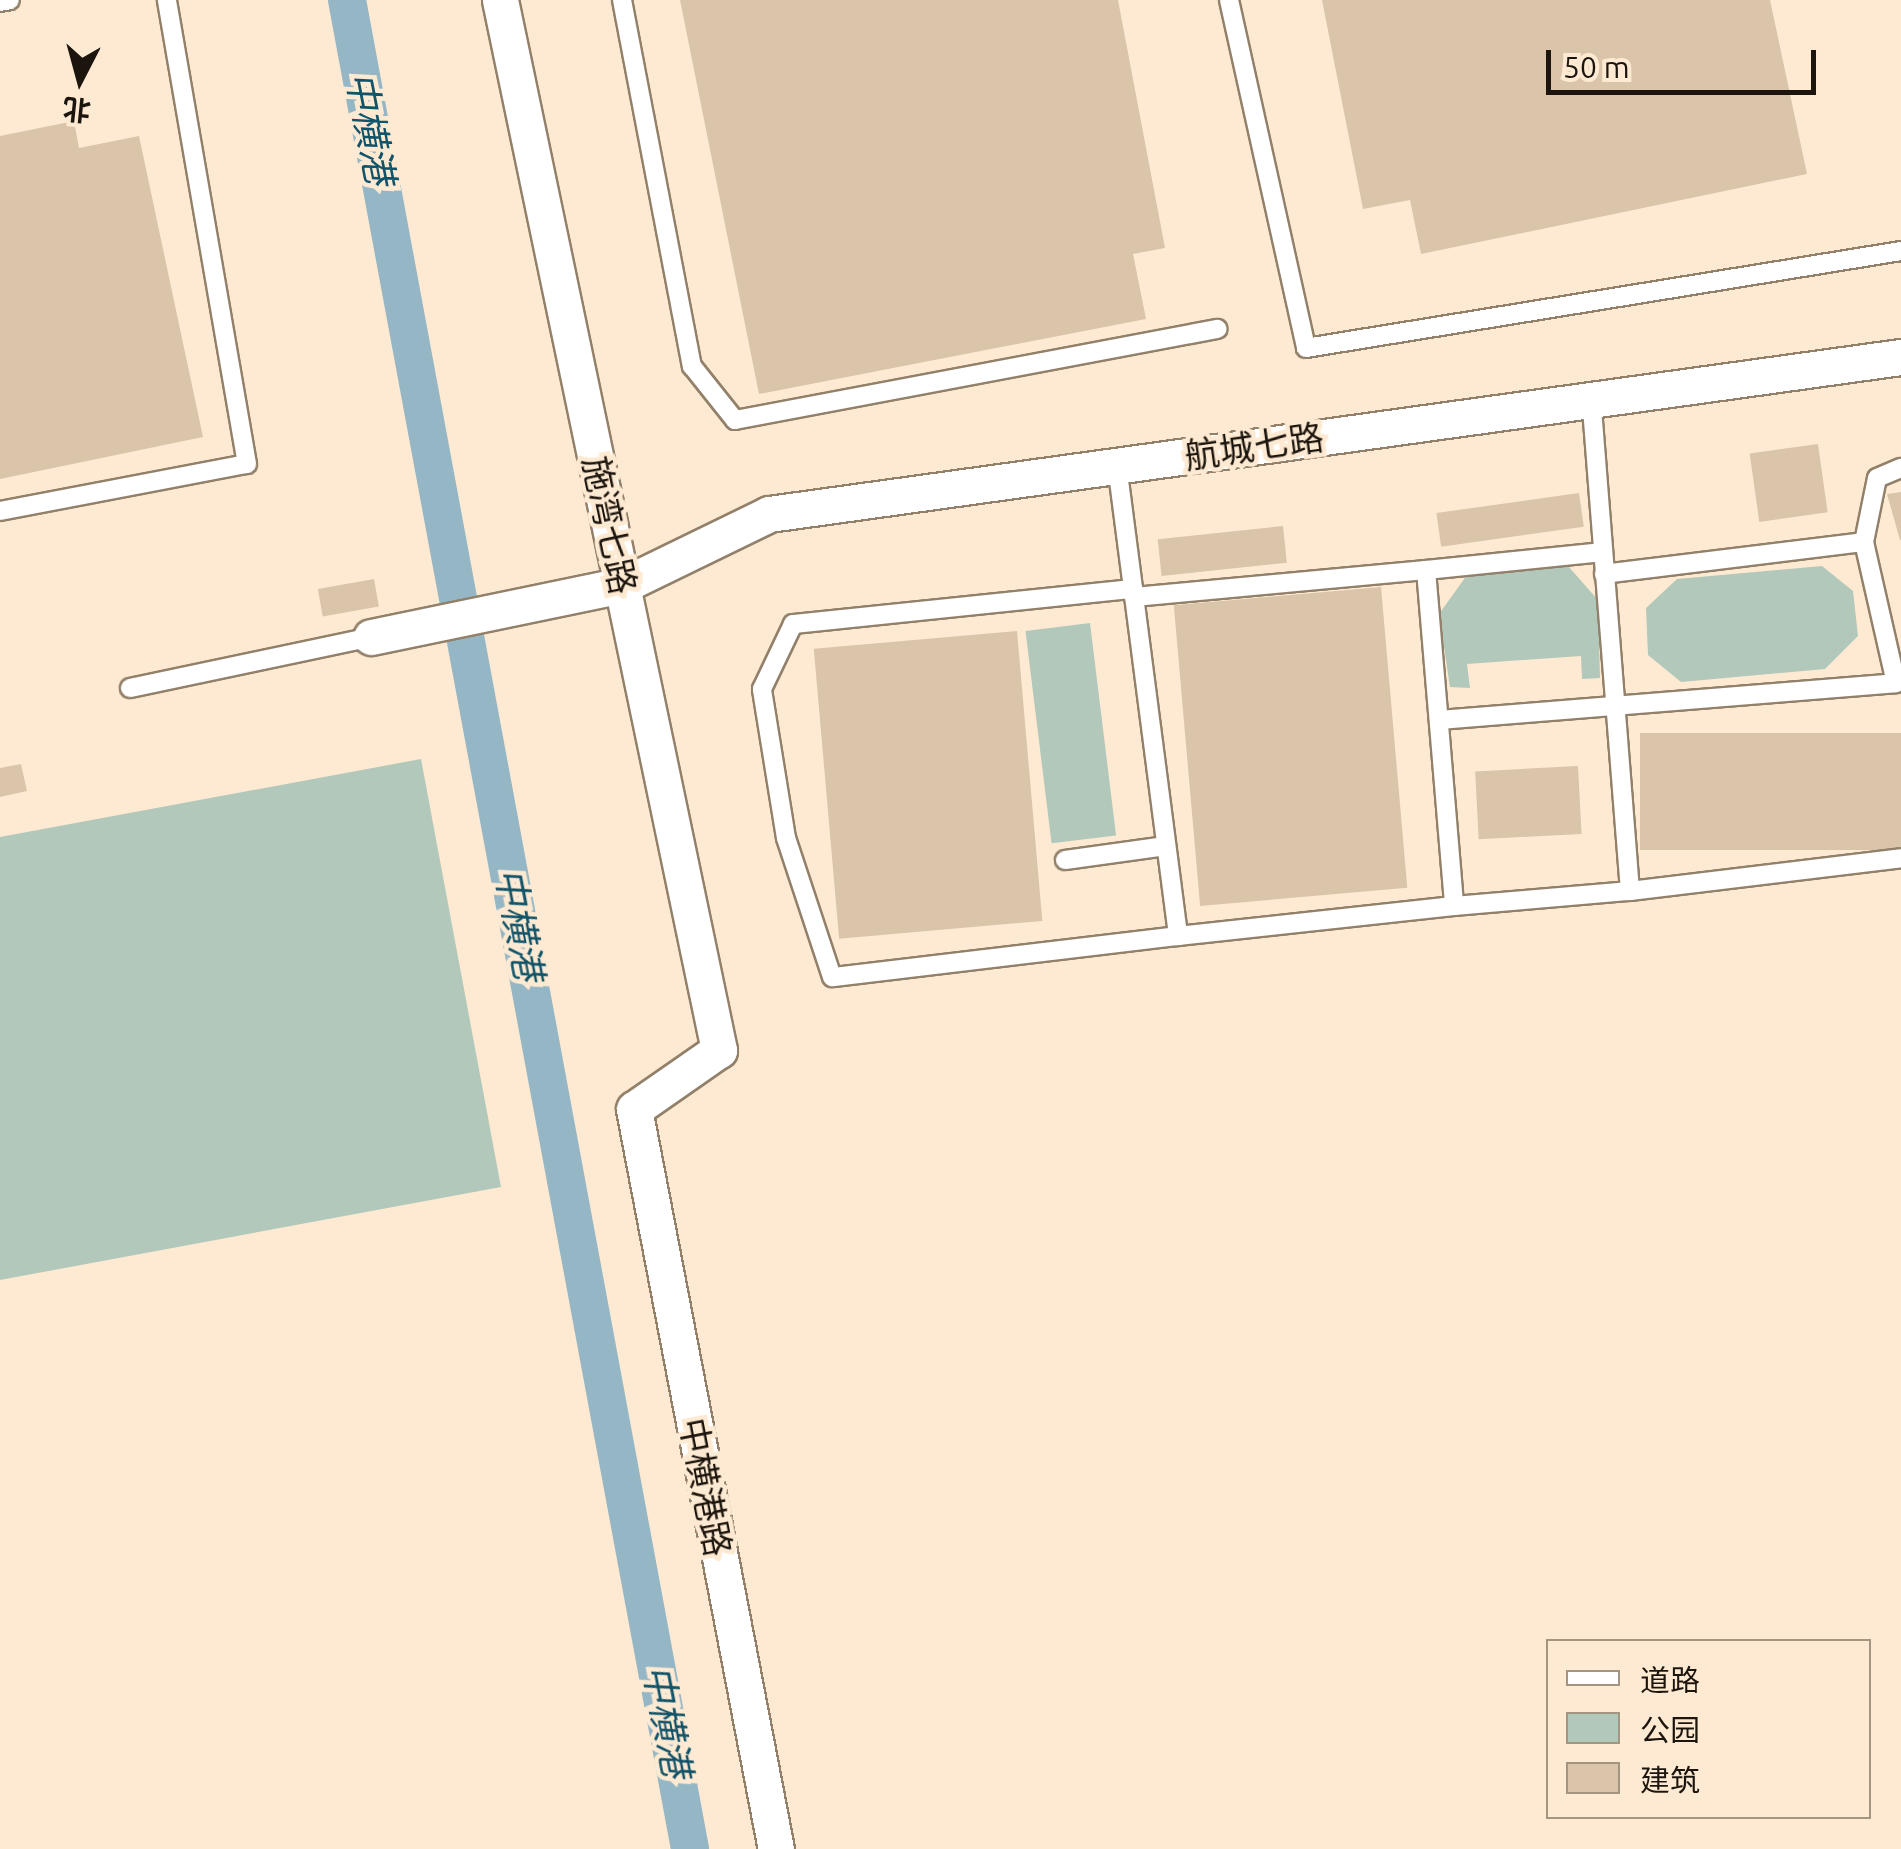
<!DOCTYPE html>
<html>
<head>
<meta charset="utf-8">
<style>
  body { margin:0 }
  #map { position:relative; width:1901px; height:1849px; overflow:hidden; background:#feead2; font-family:Ubuntu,"Noto Sans SC",sans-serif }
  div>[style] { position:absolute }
  .green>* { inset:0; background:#b1c8bb; transform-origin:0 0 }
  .canal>* { height:38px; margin:-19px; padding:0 19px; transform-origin:19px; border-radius:19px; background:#95b7c5 }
  .building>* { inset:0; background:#dac5ab; transform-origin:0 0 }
  .roads { filter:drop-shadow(2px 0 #92806a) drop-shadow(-2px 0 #92806a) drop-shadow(0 2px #92806a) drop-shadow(0 -2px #92806a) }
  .service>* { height:18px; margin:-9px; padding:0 9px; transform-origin:9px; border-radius:9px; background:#fff }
  .minor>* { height:35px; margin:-17.5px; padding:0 17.5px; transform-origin:17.5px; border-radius:17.5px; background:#fff }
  span { translate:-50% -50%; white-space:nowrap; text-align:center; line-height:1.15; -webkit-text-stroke:9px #feead2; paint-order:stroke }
  .street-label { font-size:35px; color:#1c150d }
  .water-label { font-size:38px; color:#115369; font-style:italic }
  .legend { position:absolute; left:1546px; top:1639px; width:325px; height:180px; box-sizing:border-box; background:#feead2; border:2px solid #a49583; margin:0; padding:12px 18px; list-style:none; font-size:30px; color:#1c150d }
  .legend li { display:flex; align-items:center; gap:20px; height:50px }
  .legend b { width:50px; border:2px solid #a49583 }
  .north { position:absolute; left:30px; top:30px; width:100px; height:100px; -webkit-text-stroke:8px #feead2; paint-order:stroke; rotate:186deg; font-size:28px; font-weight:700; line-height:40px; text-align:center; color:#1c150d }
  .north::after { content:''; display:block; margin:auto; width:35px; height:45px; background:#1c150d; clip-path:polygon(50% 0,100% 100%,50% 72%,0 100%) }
  .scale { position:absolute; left:1546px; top:50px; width:270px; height:45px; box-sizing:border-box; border:5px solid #1c150d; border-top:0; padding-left:12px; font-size:30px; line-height:35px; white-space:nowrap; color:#1c150d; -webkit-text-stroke:8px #feead2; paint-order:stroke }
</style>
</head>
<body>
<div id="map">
  <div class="green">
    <div style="clip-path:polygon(1568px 566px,1598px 600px,1600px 678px,1582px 679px,1581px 656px,1467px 664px,1470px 688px,1450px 687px,1439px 614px,1467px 575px)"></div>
    <div style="clip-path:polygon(1822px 566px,1853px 591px,1858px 636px,1825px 669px,1681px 682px,1648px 655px,1646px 608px,1677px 579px)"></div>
    <div style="left:1090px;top:623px;width:214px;height:65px;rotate:83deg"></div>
    <div style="clip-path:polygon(421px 759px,501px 1187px,0 1280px,0 837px)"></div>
  </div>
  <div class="canal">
    <div style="left:347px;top:0;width:1881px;rotate:79.49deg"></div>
  </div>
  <div class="building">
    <div style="clip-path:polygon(680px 0,1118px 0,1165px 248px,1133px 254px,1146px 319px,759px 394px)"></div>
    <div style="clip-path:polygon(1322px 0,1770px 0,1807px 174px,1421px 254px,1410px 200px,1363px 209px)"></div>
    <div style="clip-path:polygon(74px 121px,79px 148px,139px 136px,203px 437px,0 479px,0 136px)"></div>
    <div style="left:1818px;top:444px;width:69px;height:69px;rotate:82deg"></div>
    <div style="clip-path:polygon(1901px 492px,1901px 540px,1900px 540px,1887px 494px)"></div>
    <div style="left:1579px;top:493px;width:34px;height:144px;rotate:82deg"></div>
    <div style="left:1283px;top:526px;width:37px;height:126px;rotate:84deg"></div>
    <div style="left:374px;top:579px;width:28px;height:57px;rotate:80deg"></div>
    <div style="left:1381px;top:587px;width:302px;height:208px;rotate:85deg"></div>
    <div style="left:1017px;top:631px;width:291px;height:204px;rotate:85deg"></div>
    <div style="left:1901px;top:733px;width:117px;height:261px;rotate:90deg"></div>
    <div style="clip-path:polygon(21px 764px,27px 791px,0 797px,0 768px)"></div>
    <div style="left:1578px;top:766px;width:68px;height:103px;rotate:87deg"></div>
  </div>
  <div class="roads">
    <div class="service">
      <div style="left:622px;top:0;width:373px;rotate:79.2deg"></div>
      <div style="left:692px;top:366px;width:69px;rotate:51.5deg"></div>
      <div style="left:735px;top:420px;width:491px;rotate:-10.7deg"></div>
      <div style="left:1229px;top:0;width:356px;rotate:77.5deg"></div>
      <div style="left:1306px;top:348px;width:603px;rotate:-9.26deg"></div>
      <div style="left:0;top:2px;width:10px;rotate:-11deg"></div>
      <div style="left:1117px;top:465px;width:475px;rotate:82.6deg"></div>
      <div style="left:1178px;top:936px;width:348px;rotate:173.2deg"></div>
      <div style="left:832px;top:977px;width:146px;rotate:-108.3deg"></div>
      <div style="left:786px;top:838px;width:151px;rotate:-99.2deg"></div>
      <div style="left:762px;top:689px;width:72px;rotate:-64.5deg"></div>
      <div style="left:793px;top:624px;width:342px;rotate:-5.9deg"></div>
      <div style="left:0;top:511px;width:251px;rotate:-10.8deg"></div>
      <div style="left:247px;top:464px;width:471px;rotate:-99.8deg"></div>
      <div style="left:1864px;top:542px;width:65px;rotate:-78.5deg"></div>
      <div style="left:1877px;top:478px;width:26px;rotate:-23deg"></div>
      <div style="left:1426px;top:570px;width:178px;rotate:-5.8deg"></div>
      <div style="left:1134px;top:597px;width:293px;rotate:-5.3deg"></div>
      <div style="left:1426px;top:570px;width:337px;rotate:85.2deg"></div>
      <div style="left:1454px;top:906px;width:278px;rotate:173.8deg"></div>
      <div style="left:130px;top:688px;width:246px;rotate:-11.9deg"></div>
      <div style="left:1439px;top:720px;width:458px;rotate:-4.6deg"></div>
      <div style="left:1896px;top:683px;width:145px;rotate:-102.8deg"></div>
      <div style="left:1864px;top:542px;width:262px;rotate:173deg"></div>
      <div style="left:1065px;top:860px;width:102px;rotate:-7.9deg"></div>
      <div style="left:1630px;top:891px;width:273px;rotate:-6.9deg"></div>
      <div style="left:1454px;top:906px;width:177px;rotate:-4.9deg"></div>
      <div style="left:1630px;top:891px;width:493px;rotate:-94.5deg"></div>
    </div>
    <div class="minor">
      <div style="left:500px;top:0;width:1073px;rotate:78.22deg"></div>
      <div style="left:719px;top:1050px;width:103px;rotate:145.2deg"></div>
      <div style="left:634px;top:1109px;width:754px;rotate:79.14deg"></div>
      <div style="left:371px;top:637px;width:257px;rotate:-11.7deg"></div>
      <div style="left:623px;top:585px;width:162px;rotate:-25.9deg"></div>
      <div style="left:769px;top:514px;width:1143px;rotate:-7.9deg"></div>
    </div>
  </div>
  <div class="street-label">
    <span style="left:1254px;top:446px;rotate:-8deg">航城七路</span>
    <span style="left:610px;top:525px;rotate:78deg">施湾七路</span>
    <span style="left:706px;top:1487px;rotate:79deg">中横港路</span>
  </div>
  <div class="water-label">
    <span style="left:370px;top:128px;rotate:79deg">中横港</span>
    <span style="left:519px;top:924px;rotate:79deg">中横港</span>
    <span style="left:667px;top:1721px;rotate:79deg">中横港</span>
  </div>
  <ul class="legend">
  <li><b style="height:12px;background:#fff"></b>道路</li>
  <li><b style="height:28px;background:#b1c8bb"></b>公园</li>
  <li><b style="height:28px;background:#dac5ab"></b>建筑</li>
  </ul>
  <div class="north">北</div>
  <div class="scale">50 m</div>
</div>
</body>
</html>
